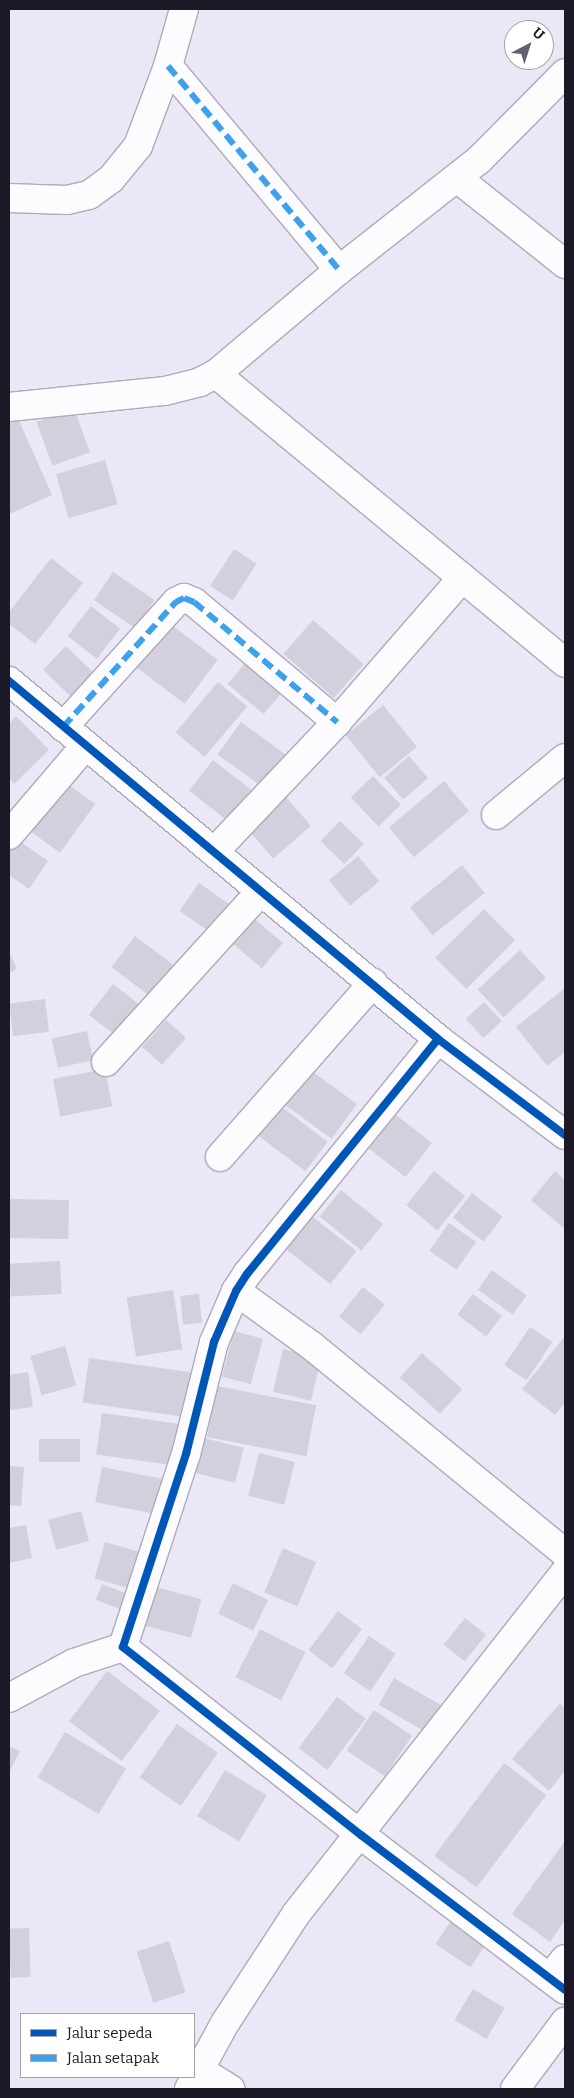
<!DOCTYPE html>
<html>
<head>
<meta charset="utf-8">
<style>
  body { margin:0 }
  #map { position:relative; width:574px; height:2098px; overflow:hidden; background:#ece7f6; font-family:Bitter,serif }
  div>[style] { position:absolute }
  .building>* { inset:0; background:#d4cfdd; transform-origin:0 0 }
  .roads { filter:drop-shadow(1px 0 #afaab7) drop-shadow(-1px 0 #afaab7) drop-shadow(0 1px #afaab7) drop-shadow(0 -1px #afaab7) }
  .minor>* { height:28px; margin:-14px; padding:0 14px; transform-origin:14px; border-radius:14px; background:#fcfbfe }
  .quiet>* { height:6px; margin-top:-3px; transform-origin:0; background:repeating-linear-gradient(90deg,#3da2eb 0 12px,transparent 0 18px) }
  .cycleway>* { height:8px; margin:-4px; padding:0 4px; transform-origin:4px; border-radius:4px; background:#0057b8 }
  span { translate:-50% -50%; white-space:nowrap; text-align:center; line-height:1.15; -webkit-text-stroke:4px #fff; paint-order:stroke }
  .frame { position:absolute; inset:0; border:10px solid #1d1825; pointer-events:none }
  .legend { position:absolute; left:20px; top:2013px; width:175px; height:65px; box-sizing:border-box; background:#fff; border:1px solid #a5a3a8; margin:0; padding:6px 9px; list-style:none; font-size:15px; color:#1d1825 }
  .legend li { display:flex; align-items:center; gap:10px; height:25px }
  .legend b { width:25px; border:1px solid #a5a3a8 }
  .north { position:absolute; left:504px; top:20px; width:50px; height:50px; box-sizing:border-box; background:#fff; border:1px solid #a5a3a8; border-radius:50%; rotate:40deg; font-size:14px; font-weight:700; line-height:20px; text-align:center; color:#1d1825 }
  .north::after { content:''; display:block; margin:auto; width:18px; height:22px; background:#65606e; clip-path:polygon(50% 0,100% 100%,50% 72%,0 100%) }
</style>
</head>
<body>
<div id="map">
  <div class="building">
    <div style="left:74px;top:408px;width:47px;height:40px;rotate:70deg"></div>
    <div style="clip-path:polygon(17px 416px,52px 495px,9px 514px,9px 419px)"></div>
    <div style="left:105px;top:460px;width:46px;height:51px;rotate:74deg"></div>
    <div style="left:234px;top:549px;width:27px;height:44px;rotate:33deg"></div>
    <div style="clip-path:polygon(51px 558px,83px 583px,35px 644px,9px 624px,9px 612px)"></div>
    <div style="left:113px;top:572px;width:50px;height:34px;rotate:34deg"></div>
    <div style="left:91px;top:606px;width:37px;height:38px;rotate:38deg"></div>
    <div style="left:313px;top:620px;width:67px;height:45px;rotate:41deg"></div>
    <div style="left:169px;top:623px;width:61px;height:55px;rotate:37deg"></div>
    <div style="left:66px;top:646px;width:47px;height:33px;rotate:44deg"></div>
    <div style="left:252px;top:655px;width:47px;height:38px;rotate:40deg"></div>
    <div style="left:218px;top:682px;width:38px;height:66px;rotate:40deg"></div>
    <div style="left:383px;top:705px;width:54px;height:48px;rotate:51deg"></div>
    <div style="clip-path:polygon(16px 716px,49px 750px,14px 784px,9px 778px,9px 724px)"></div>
    <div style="left:241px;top:722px;width:56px;height:40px;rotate:36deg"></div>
    <div style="left:409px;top:756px;width:29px;height:33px;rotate:49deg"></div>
    <div style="left:213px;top:760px;width:48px;height:39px;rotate:38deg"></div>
    <div style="left:373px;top:776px;width:40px;height:31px;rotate:46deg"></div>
    <div style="left:62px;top:780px;width:41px;height:60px;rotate:36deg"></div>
    <div style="left:444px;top:781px;width:39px;height:72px;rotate:50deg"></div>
    <div style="left:286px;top:797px;width:38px;height:50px;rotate:49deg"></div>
    <div style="left:340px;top:821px;width:33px;height:28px;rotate:44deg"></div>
    <div style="clip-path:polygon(12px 836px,48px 861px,29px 889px,9px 875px,9px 840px)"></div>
    <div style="left:358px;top:856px;width:33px;height:38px;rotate:50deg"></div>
    <div style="left:462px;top:865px;width:36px;height:67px;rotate:51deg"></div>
    <div style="left:199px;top:883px;width:39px;height:34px;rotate:35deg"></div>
    <div style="left:484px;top:909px;width:44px;height:69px;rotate:45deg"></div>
    <div style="left:251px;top:916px;width:42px;height:33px;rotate:40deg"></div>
    <div style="left:135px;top:936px;width:50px;height:39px;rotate:37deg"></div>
    <div style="left:520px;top:950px;width:38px;height:58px;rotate:47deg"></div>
    <div style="clip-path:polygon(9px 951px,17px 969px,9px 973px)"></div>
    <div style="left:113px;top:984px;width:36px;height:39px;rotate:38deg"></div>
    <div style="clip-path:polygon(565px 988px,565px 1052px,547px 1066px,516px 1027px)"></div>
    <div style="left:45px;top:999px;width:33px;height:36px;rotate:83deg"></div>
    <div style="left:484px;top:1002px;width:26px;height:25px;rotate:47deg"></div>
    <div style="left:166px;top:1020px;width:27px;height:36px;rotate:42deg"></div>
    <div style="left:87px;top:1031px;width:30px;height:36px;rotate:78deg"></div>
    <div style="left:306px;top:1067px;width:63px;height:43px;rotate:36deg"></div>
    <div style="left:105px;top:1069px;width:38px;height:53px;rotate:79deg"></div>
    <div style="left:275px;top:1102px;width:66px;height:37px;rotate:37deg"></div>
    <div style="left:391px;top:1111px;width:52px;height:43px;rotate:38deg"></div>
    <div style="left:434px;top:1171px;width:40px;height:44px;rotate:39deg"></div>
    <div style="clip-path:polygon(555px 1171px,565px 1180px,565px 1229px,531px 1200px)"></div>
    <div style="left:341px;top:1190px;width:54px;height:34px;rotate:39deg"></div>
    <div style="left:472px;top:1193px;width:39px;height:31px;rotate:38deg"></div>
    <div style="left:9px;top:1199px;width:60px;height:39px;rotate:1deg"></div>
    <div style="left:309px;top:1214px;width:60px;height:42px;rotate:38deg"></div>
    <div style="left:449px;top:1223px;width:33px;height:34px;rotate:35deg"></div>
    <div style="left:60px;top:1261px;width:33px;height:51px;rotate:87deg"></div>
    <div style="left:492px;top:1270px;width:43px;height:24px;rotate:36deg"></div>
    <div style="left:363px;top:1287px;width:28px;height:38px;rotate:39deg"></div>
    <div style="left:173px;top:1290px;width:60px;height:47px;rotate:81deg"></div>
    <div style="left:199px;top:1294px;width:29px;height:19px;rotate:84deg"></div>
    <div style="left:473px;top:1294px;width:36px;height:26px;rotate:37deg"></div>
    <div style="left:530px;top:1327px;width:27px;height:46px;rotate:34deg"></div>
    <div style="left:234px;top:1331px;width:30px;height:47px;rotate:15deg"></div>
    <div style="clip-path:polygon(565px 1336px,565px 1403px,555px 1415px,522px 1389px)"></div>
    <div style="left:65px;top:1346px;width:41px;height:36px;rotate:74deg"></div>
    <div style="left:283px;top:1349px;width:39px;height:44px;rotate:13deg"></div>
    <div style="left:422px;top:1353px;width:54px;height:33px;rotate:42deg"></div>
    <div style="left:89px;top:1358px;width:103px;height:45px;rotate:8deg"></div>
    <div style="clip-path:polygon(28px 1372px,33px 1407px,9px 1410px,9px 1375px)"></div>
    <div style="left:217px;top:1386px;width:101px;height:52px;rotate:11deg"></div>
    <div style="left:102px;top:1413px;width:81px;height:42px;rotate:8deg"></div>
    <div style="left:204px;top:1438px;width:41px;height:36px;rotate:14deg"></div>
    <div style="left:39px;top:1439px;width:41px;height:23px"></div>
    <div style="left:259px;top:1453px;width:37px;height:44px;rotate:14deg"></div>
    <div style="left:9px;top:1466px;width:15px;height:39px;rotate:4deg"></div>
    <div style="left:102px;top:1467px;width:68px;height:36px;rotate:11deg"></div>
    <div style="left:81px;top:1511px;width:31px;height:34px;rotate:75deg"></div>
    <div style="clip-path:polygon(26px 1525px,32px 1558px,9px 1563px,9px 1528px)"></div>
    <div style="left:105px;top:1542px;width:41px;height:38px;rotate:16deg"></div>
    <div style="left:283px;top:1548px;width:36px;height:48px;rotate:23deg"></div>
    <div style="left:233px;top:1583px;width:39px;height:34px;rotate:26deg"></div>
    <div style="left:102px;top:1584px;width:34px;height:17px;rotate:21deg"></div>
    <div style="left:156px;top:1587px;width:47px;height:40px;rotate:15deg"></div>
    <div style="left:338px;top:1611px;width:30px;height:49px;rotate:37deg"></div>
    <div style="left:465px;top:1618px;width:27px;height:34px;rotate:39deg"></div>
    <div style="left:260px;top:1629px;width:51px;height:54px;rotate:27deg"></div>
    <div style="left:369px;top:1636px;width:32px;height:45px;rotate:34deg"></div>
    <div style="left:107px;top:1671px;width:66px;height:63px;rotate:37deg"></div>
    <div style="left:394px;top:1678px;width:54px;height:31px;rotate:30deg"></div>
    <div style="left:337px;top:1697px;width:36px;height:64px;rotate:37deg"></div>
    <div style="clip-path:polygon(560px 1703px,565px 1708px,565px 1771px,549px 1791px,512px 1759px)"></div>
    <div style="left:374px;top:1710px;width:46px;height:49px;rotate:34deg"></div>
    <div style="left:177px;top:1724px;width:50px;height:65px;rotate:35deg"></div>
    <div style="left:65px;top:1732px;width:71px;height:53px;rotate:31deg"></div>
    <div style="clip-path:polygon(9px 1746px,20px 1751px,9px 1773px)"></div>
    <div style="left:504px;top:1763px;width:53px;height:116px;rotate:37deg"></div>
    <div style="left:225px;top:1770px;width:49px;height:54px;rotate:31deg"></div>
    <div style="clip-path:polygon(565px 1841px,565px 1920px,550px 1942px,512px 1914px)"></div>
    <div style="left:455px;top:1915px;width:42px;height:35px;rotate:34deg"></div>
    <div style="left:29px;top:1928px;width:49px;height:20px;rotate:88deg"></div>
    <div style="left:169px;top:1941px;width:54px;height:34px;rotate:72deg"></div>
    <div style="left:473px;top:1989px;width:37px;height:36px;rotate:31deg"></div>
  </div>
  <div class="roads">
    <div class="minor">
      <div style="left:168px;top:66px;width:266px;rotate:50deg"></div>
      <div style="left:457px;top:178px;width:138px;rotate:38.5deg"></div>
      <div style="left:9px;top:198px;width:58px;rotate:2deg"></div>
      <div style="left:67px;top:200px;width:23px;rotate:-13deg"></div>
      <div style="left:89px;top:195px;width:27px;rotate:-36deg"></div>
      <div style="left:111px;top:179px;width:43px;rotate:-50.7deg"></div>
      <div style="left:138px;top:146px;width:85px;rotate:-69.4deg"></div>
      <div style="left:168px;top:66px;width:59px;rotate:-74.3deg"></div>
      <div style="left:216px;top:374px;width:453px;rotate:39.6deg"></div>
      <div style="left:9px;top:407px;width:157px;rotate:-5.9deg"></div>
      <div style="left:165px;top:391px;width:36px;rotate:-14deg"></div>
      <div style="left:200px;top:382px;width:18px;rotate:-27deg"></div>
      <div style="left:216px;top:374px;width:161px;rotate:-40.2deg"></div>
      <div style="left:339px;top:270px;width:178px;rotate:-38.2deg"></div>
      <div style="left:479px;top:160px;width:122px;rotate:-45.3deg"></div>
      <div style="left:9px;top:681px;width:559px;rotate:39.84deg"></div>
      <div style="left:438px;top:1039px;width:159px;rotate:37.1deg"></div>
      <div style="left:63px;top:727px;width:169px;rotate:-47.9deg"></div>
      <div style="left:176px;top:602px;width:9px;rotate:-27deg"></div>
      <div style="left:184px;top:598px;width:11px;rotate:22deg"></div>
      <div style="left:194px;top:602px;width:187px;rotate:40deg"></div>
      <div style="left:496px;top:815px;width:89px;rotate:-39.6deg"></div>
      <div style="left:9px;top:835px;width:118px;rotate:-49.5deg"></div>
      <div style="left:214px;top:852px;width:179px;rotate:-46.6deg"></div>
      <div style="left:337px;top:722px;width:191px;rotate:-49deg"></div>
      <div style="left:438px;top:1039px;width:303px;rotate:129.1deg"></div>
      <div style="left:247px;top:1274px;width:20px;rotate:123deg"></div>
      <div style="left:236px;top:1291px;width:56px;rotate:113.3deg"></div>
      <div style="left:214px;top:1342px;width:115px;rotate:104deg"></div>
      <div style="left:186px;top:1454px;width:203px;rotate:108.1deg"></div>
      <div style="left:123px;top:1647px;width:303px;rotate:38.3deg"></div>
      <div style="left:361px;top:1835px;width:256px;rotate:37.2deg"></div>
      <div style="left:106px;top:1062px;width:228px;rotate:-47.8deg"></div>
      <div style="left:220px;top:1157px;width:232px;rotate:-48.7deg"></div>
      <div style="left:236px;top:1291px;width:94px;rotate:35.9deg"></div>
      <div style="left:312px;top:1346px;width:327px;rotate:39.3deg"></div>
      <div style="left:9px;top:1698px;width:74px;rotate:-28.3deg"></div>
      <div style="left:74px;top:1663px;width:52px;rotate:-18.1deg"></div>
      <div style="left:550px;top:1978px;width:24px;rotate:-52deg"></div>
      <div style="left:200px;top:2070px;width:36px;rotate:32deg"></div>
      <div style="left:189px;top:2089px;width:75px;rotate:-61.4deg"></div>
      <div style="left:225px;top:2023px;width:130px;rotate:-56.9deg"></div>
      <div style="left:296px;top:1914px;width:435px;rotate:-51.8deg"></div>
      <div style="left:515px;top:2089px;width:84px;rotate:-53.3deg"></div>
    </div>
  </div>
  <div class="quiet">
    <div style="left:168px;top:66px;width:266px;rotate:50deg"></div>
    <div style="left:63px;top:727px;width:169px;rotate:-47.9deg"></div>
    <div style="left:176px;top:602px;width:9px;rotate:-27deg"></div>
    <div style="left:184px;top:598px;width:11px;rotate:22deg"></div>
    <div style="left:194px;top:602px;width:187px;rotate:40deg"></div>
  </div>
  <div class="cycleway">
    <div style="left:9px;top:681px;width:559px;rotate:39.84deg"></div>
    <div style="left:438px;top:1039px;width:159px;rotate:37.1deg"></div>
    <div style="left:438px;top:1039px;width:303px;rotate:129.1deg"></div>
    <div style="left:247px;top:1274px;width:20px;rotate:123deg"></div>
    <div style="left:236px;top:1291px;width:56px;rotate:113.3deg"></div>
    <div style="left:214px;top:1342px;width:115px;rotate:104deg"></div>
    <div style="left:186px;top:1454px;width:203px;rotate:108.1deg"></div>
    <div style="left:123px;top:1647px;width:303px;rotate:38.3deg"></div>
    <div style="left:361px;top:1835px;width:256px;rotate:37.2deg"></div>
  </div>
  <div class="frame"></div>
  <ul class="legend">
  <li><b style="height:6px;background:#0057b8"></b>Jalur sepeda</li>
  <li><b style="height:6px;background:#3da2eb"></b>Jalan setapak</li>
  </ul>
  <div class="north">U</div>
</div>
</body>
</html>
